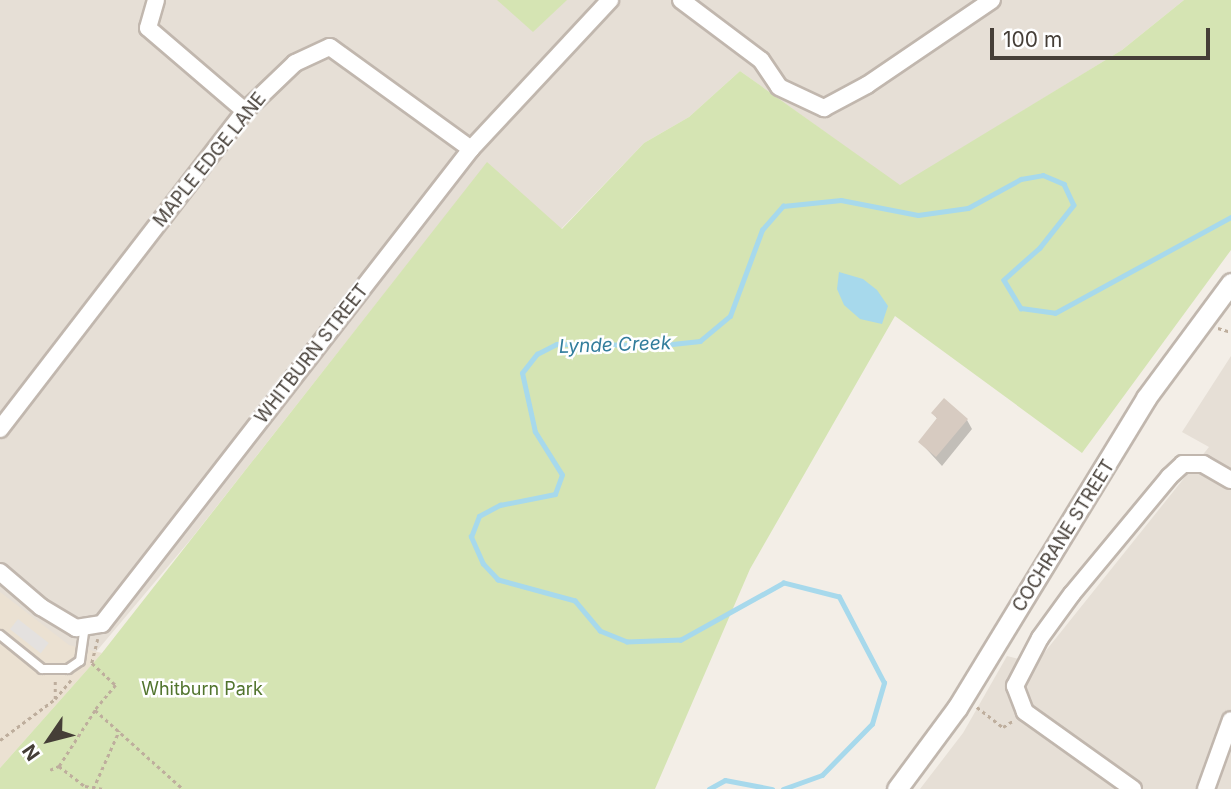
<!DOCTYPE html>
<html>
<head>
<meta charset="utf-8">
<style>
  body { margin:0 }
  #map { position:relative; width:1231px; height:789px; overflow:hidden; background:#f3eee7; font-family:Inter,sans-serif }
  div>[style] { position:absolute }
  .residential>* { inset:0; background:#e6dfd6 }
  .education>* { inset:0; background:#ebe1d2 }
  .green>* { inset:0; background:#d5e4b3 }
  .parking>* { inset:0; background:#e4e1df; transform-origin:0 0 }
  .water>* { inset:0; background:#a7d9ec }
  .shadow>* { inset:0; background:#0003 }
  .stream>* { height:4.5px; margin:-2.25px; padding:0 2.25px; transform-origin:2.25px; border-radius:2.25px; background:#a7d9ec }
  .building>* { inset:0; background:#d7cbc1 }
  .path>* { height:2.5px; margin-top:-1.25px; transform-origin:0; background:repeating-linear-gradient(90deg,#beae9d 0 3.5px,transparent 0 7px) }
  .roads { filter:drop-shadow(2px 0 #c1b7ae) drop-shadow(-2px 0 #c1b7ae) drop-shadow(0 2px #c1b7ae) drop-shadow(0 -2px #c1b7ae) }
  .service>* { height:8px; margin:-4px; padding:0 4px; transform-origin:4px; border-radius:4px; background:#fff }
  .minor>* { height:16px; margin:-8px; padding:0 8px; transform-origin:8px; border-radius:8px; background:#fff }
  .tertiary>* { height:19px; margin:-9.5px; padding:0 9.5px; transform-origin:9.5px; border-radius:9.5px; background:#fff }
  span { translate:-50% -50%; white-space:nowrap; text-align:center; line-height:1.15; -webkit-text-stroke:5px #fff; paint-order:stroke }
  .street-label { font-size:18px; color:#453e37 }
  .park-label { font-size:18px; color:#51742d }
  .water-label { font-size:19px; color:#327d9c; font-style:italic }
  .north { position:absolute; left:14px; top:705px; width:70px; height:70px; -webkit-text-stroke:5px #fff; paint-order:stroke; rotate:235deg; font-size:19px; font-weight:700; line-height:28px; text-align:center; color:#453e37 }
  .north::after { content:''; display:block; margin:auto; width:24px; height:32px; background:#453e37; clip-path:polygon(50% 0,100% 100%,50% 72%,0 100%) }
  .scale { position:absolute; left:990px; top:28px; width:220px; height:32px; box-sizing:border-box; border:4px solid #453e37; border-top:0; padding-left:9px; font-size:21px; line-height:24px; white-space:nowrap; color:#453e37; -webkit-text-stroke:5px #fff; paint-order:stroke }
</style>
</head>
<body>
<div id="map">
  <div class="residential">
    <div style="clip-path:polygon(0 0,1184px 0,1122px 50px,900px 186px,740px 71px,689px 117px,644px 143px,561px 229px,487px 163px,191px 539px,0 766px)"></div>
    <div style="clip-path:polygon(1231px 356px,1231px 789px,920px 789px,963px 733px,1007px 656px,1036px 663px,1209px 447px,1182px 432px)"></div>
  </div>
  <div class="education">
    <div style="clip-path:polygon(0 592px,69px 645px,102px 653px,0 768px)"></div>
  </div>
  <div class="green">
    <div style="clip-path:polygon(497px 0,567px 0,533px 32px)"></div>
    <div style="clip-path:polygon(1184px 0,1231px 0,1231px 250px,1082px 453px,895px 316px,750px 569px,655px 789px,0 789px,0 768px,102px 653px,487px 162px,562px 229px,644px 143px,689px 117px,740px 71px,900px 185px,1122px 50px)"></div>
  </div>
  <div class="parking">
    <div style="left:18px;top:619px;width:39px;height:13px;rotate:38deg"></div>
  </div>
  <div class="water">
    <div style="clip-path:polygon(839px 272px,863px 279px,877px 290px,888px 306px,882px 324px,860px 319px,844px 305px,837px 289px)"></div>
  </div>
  <div class="shadow">
    <div style="clip-path:polygon(933px 413px,967px 420px,972px 429px,942px 466px,920px 442px,938px 420px)"></div>
  </div>
  <div class="stream">
    <div style="left:709px;top:789px;width:18px;rotate:-29deg"></div>
    <div style="left:725px;top:780px;width:48px;rotate:10.8deg"></div>
    <div style="left:783px;top:789px;width:41px;rotate:-19.7deg"></div>
    <div style="left:822px;top:775px;width:71px;rotate:-45.6deg"></div>
    <div style="left:872px;top:724px;width:43px;rotate:-73.7deg"></div>
    <div style="left:884px;top:683px;width:97px;rotate:-117.6deg"></div>
    <div style="left:839px;top:597px;width:57px;rotate:-165.7deg"></div>
    <div style="left:784px;top:583px;width:118px;rotate:151deg"></div>
    <div style="left:681px;top:640px;width:54px;rotate:177.9deg"></div>
    <div style="left:627px;top:642px;width:29px;rotate:-158deg"></div>
    <div style="left:600px;top:631px;width:39px;rotate:-130deg"></div>
    <div style="left:575px;top:601px;width:80px;rotate:-164.7deg"></div>
    <div style="left:498px;top:580px;width:22px;rotate:-133deg"></div>
    <div style="left:483px;top:564px;width:30px;rotate:-114deg"></div>
    <div style="left:471px;top:537px;width:22px;rotate:-69deg"></div>
    <div style="left:479px;top:516px;width:24px;rotate:-28deg"></div>
    <div style="left:500px;top:505px;width:56px;rotate:-11.3deg"></div>
    <div style="left:555px;top:494px;width:20px;rotate:-70deg"></div>
    <div style="left:562px;top:475px;width:51px;rotate:-122.1deg"></div>
    <div style="left:535px;top:432px;width:60px;rotate:-102.4deg"></div>
    <div style="left:522px;top:373px;width:24px;rotate:-52deg"></div>
    <div style="left:537px;top:354px;width:22px;rotate:-27deg"></div>
    <div style="left:557px;top:344px;width:106px;rotate:0.5deg"></div>
    <div style="left:663px;top:345px;width:37px;rotate:-6deg"></div>
    <div style="left:700px;top:341px;width:39px;rotate:-40deg"></div>
    <div style="left:730px;top:316px;width:92px;rotate:-69.6deg"></div>
    <div style="left:762px;top:230px;width:32px;rotate:-49deg"></div>
    <div style="left:783px;top:206px;width:58px;rotate:-5.9deg"></div>
    <div style="left:841px;top:200px;width:78px;rotate:11deg"></div>
    <div style="left:918px;top:215px;width:50px;rotate:-8deg"></div>
    <div style="left:968px;top:208px;width:60px;rotate:-28.7deg"></div>
    <div style="left:1021px;top:179px;width:22px;rotate:-10deg"></div>
    <div style="left:1043px;top:175px;width:23px;rotate:23deg"></div>
    <div style="left:1064px;top:184px;width:23px;rotate:65deg"></div>
    <div style="left:1074px;top:205px;width:55px;rotate:128.3deg"></div>
    <div style="left:1040px;top:248px;width:48px;rotate:138.4deg"></div>
    <div style="left:1004px;top:280px;width:33px;rotate:59deg"></div>
    <div style="left:1021px;top:308px;width:34px;rotate:8deg"></div>
    <div style="left:1055px;top:313px;width:200px;rotate:-28.6deg"></div>
  </div>
  <div class="building">
    <div style="clip-path:polygon(944px 398px,968px 419px,936px 457px,918px 442px,937px 418px,931px 413px)"></div>
  </div>
  <div class="path">
    <div style="left:1218px;top:328px;width:14px;rotate:17deg"></div>
    <div style="left:98px;top:639px;width:25px;rotate:104deg"></div>
    <div style="left:92px;top:663px;width:33px;rotate:43deg"></div>
    <div style="left:116px;top:685px;width:33px;rotate:130deg"></div>
    <div style="left:95px;top:710px;width:118px;rotate:41.9deg"></div>
    <div style="left:55px;top:699px;width:18px;rotate:-90deg"></div>
    <div style="left:977px;top:707px;width:33px;rotate:38deg"></div>
    <div style="left:1003px;top:727px;width:13px;rotate:-32deg"></div>
    <div style="left:0;top:740px;width:69px;rotate:-36.7deg"></div>
    <div style="left:55px;top:699px;width:26px;rotate:-50deg"></div>
    <div style="left:59px;top:766px;width:67px;rotate:-57.3deg"></div>
    <div style="left:50px;top:770px;width:10px;rotate:-24deg"></div>
    <div style="left:59px;top:766px;width:33px;rotate:38deg"></div>
    <div style="left:85px;top:786px;width:20px;rotate:9deg"></div>
    <div style="left:93px;top:789px;width:64px;rotate:-65.9deg"></div>
  </div>
  <div class="roads">
    <div class="service">
      <div style="left:0;top:635px;width:54px;rotate:39deg"></div>
      <div style="left:42px;top:669px;width:26px"></div>
      <div style="left:68px;top:669px;width:14px;rotate:-34deg"></div>
      <div style="left:80px;top:661px;width:34px;rotate:-82deg"></div>
    </div>
    <div class="minor">
      <div style="left:156px;top:0;width:29px;rotate:106deg"></div>
      <div style="left:148px;top:28px;width:128px;rotate:40.6deg"></div>
      <div style="left:681px;top:0;width:100px;rotate:36.9deg"></div>
      <div style="left:761px;top:60px;width:32px;rotate:56deg"></div>
      <div style="left:779px;top:87px;width:50px;rotate:25deg"></div>
      <div style="left:824px;top:108px;width:49px;rotate:-28.1deg"></div>
      <div style="left:867px;top:85px;width:151px;rotate:-34.2deg"></div>
      <div style="left:0;top:429px;width:401px;rotate:-52.4deg"></div>
      <div style="left:245px;top:111px;width:69px;rotate:-43.8deg"></div>
      <div style="left:295px;top:63px;width:38px;rotate:-25deg"></div>
      <div style="left:330px;top:47px;width:174px;rotate:35.9deg"></div>
      <div style="left:0;top:572px;width:54px;rotate:40.5deg"></div>
      <div style="left:41px;top:607px;width:41px;rotate:31deg"></div>
      <div style="left:76px;top:628px;width:26px;rotate:-9deg"></div>
      <div style="left:102px;top:624px;width:601px;rotate:-52.16deg"></div>
      <div style="left:471px;top:149px;width:204px;rotate:-47deg"></div>
      <div style="left:1133px;top:789px;width:133px;rotate:-144.5deg"></div>
      <div style="left:1025px;top:712px;width:28px;rotate:-111deg"></div>
      <div style="left:1015px;top:686px;width:54px;rotate:-62.5deg"></div>
      <div style="left:1040px;top:638px;width:54px;rotate:-54deg"></div>
      <div style="left:1072px;top:594px;width:152px;rotate:-50.3deg"></div>
      <div style="left:1169px;top:477px;width:19px;rotate:-43deg"></div>
      <div style="left:1183px;top:464px;width:20px"></div>
      <div style="left:1203px;top:464px;width:32px;rotate:30deg"></div>
      <div style="left:1206px;top:789px;width:73px;rotate:-70.1deg"></div>
    </div>
    <div class="tertiary">
      <div style="left:897px;top:789px;width:101px;rotate:-53.5deg"></div>
      <div style="left:957px;top:708px;width:363px;rotate:-58.6deg"></div>
      <div style="left:1146px;top:398px;width:143px;rotate:-53.5deg"></div>
    </div>
  </div>
  <div class="street-label">
    <span style="left:210px;top:160px;rotate:-51deg">MAPLE EDGE LANE</span>
    <span style="left:312px;top:354px;rotate:-52deg">WHITBURN STREET</span>
    <span style="left:1064px;top:536px;rotate:-58deg">COCHRANE STREET</span>
  </div>
  <div class="park-label">
    <span style="left:202px;top:689px">Whitburn Park</span>
  </div>
  <div class="water-label">
    <span style="left:615px;top:345px;rotate:-2deg">Lynde Creek</span>
  </div>
  <div class="north">N</div>
  <div class="scale">100 m</div>
</div>
</body>
</html>
